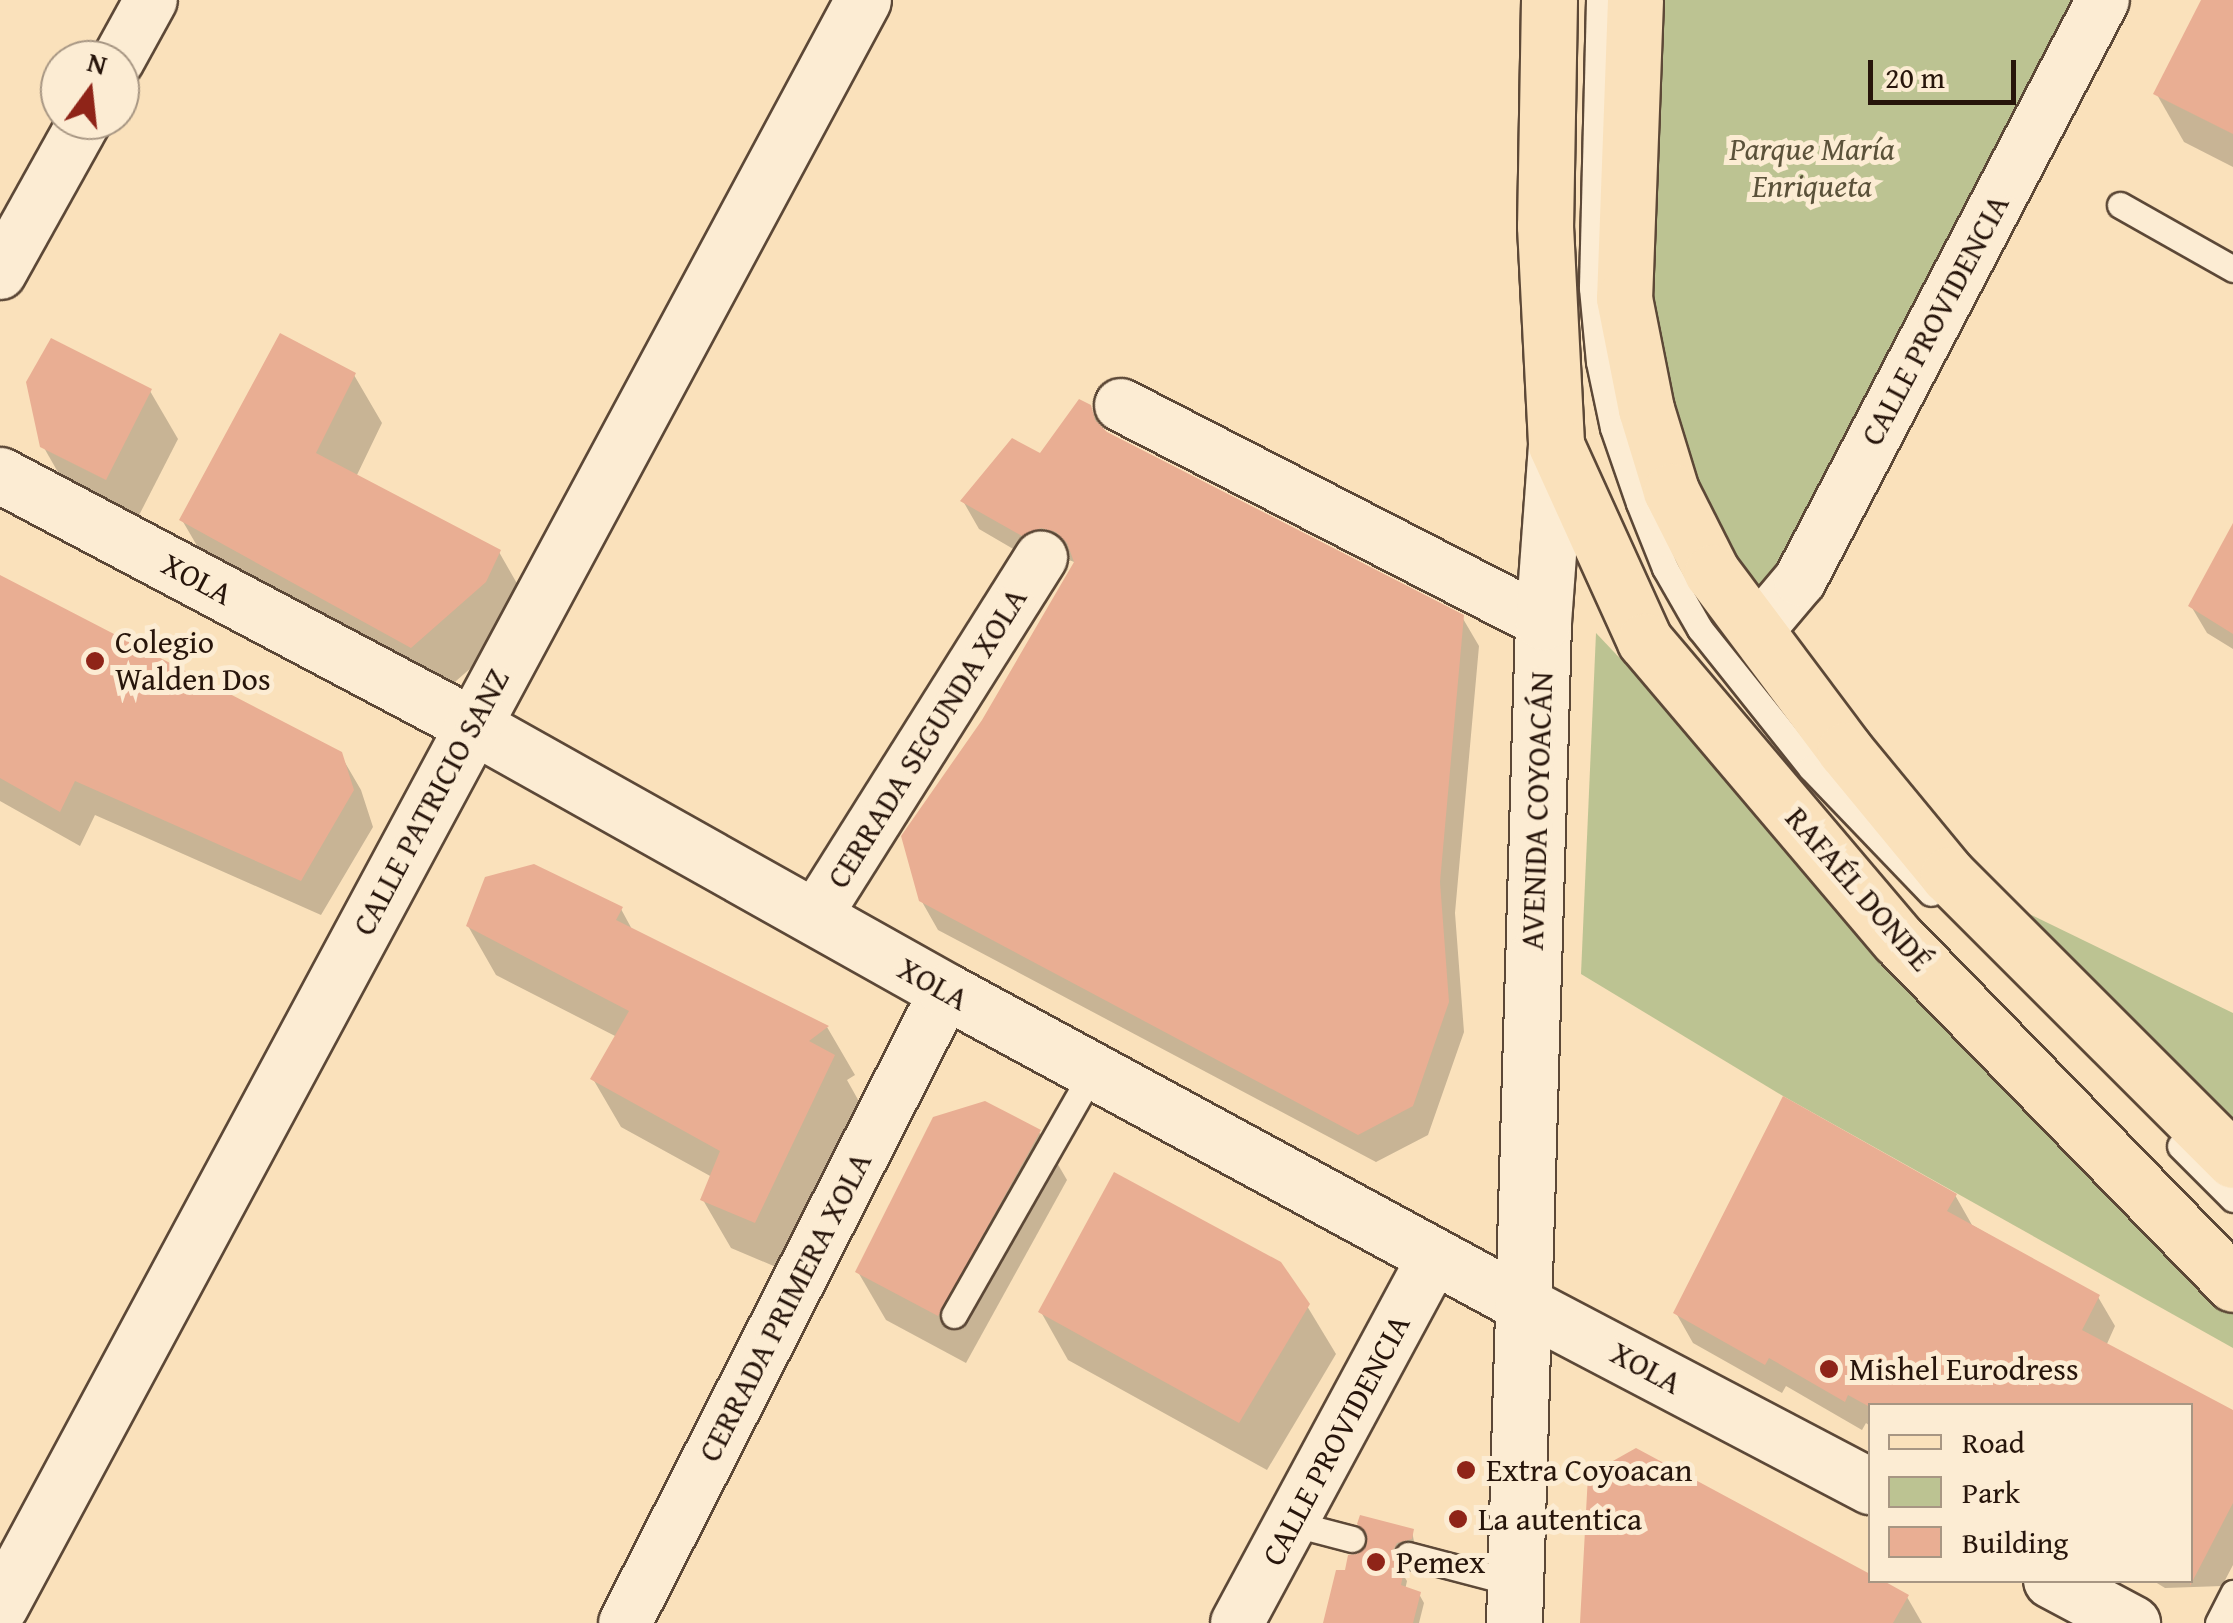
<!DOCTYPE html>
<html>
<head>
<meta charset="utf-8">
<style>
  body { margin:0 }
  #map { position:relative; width:2233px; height:1623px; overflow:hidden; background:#fae1bb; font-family:"Gentium Book Plus",serif }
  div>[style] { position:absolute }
  .green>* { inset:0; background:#bcc392 }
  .shadow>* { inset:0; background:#0003 }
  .building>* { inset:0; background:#e9ae93 }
  .roads { filter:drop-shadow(2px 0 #5c4837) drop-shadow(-2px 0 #5c4837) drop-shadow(0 2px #5c4837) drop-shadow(0 -2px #5c4837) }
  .lane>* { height:25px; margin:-12.5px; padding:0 12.5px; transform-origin:12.5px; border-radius:12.5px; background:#fcecd3 }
  .street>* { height:52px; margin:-26px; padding:0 26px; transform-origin:26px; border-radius:26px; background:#fcecd3 }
  .secondary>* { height:55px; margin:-27.5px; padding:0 27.5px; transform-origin:27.5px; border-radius:27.5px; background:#fcecd3 }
  .primary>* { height:55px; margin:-27.5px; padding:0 27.5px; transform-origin:27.5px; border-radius:27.5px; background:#fae1bb }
  .dots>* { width:28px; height:28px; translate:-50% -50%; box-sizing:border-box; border:5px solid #fcecd3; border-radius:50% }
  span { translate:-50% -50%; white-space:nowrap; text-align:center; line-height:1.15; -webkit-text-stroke:10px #fcecd3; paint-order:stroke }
  .park-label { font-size:32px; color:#5b523a; font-style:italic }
  .street-label { font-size:32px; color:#27150b }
  .poi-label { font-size:32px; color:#27150b }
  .left { translate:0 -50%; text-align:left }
  .legend { position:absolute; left:1868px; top:1403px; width:325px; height:180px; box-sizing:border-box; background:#fcecd3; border:2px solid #a79683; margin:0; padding:12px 18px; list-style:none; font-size:30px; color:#27150b }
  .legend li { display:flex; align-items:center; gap:20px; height:50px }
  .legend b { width:50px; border:2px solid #a79683 }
  .north { position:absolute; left:40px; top:40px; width:100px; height:100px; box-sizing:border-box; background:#fcecd3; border:2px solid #a79683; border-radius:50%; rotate:15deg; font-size:28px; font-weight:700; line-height:40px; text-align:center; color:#27150b }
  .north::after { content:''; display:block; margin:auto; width:35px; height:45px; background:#8f2418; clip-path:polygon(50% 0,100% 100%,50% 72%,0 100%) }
  .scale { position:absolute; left:1868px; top:60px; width:148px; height:45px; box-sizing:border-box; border:5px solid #27150b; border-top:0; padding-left:12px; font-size:30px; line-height:35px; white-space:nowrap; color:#27150b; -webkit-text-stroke:8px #fcecd3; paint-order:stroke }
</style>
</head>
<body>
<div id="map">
  <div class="green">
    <div style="clip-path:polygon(1651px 0,2090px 0,1761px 605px,1708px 511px,1659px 388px,1642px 243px)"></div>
    <div style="clip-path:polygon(1596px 633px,2233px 1306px,2233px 1348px,1783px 1096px,1581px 974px)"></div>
    <div style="clip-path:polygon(1972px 886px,2233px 1013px,2233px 1142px)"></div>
  </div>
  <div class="shadow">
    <div style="clip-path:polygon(2204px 0,2233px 0,2233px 167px,2184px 142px,2156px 93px)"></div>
    <div style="clip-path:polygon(354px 375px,382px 423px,356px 477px,499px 552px,527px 601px,513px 631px,440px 695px,210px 568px,182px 520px)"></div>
    <div style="clip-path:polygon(150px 391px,178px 439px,133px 527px,71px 495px,43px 446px)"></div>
    <div style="clip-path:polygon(1089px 407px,1103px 431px,1462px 617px,1479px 646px,1455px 913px,1464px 1032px,1428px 1135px,1376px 1162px,938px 930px,921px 900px,984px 722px,1077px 563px,1058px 556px,1039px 564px,979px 529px,963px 501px,1041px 457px)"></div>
    <div style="clip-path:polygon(2233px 529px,2233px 649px,2207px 633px,2191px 606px)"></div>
    <div style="clip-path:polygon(0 578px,340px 754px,361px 790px,373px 827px,321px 915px,95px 815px,80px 846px,0 801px)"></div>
    <div style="clip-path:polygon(621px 909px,634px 933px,827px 1027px,855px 1075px,847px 1080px,861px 1105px,783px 1270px,731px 1248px,703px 1200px,712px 1177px,621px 1127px,593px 1079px,617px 1037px,496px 975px,468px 926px)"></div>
    <div style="clip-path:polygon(1039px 1132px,1067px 1180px,966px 1363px,886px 1320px,858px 1272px)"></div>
    <div style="clip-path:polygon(1955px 1195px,1972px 1225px,2098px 1297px,2115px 1326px,2106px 1346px,2233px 1413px,2233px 1565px,2222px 1586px,2165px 1588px,2152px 1580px,2190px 1580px,2190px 1406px,1870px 1406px,1870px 1426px,1866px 1423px,1862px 1430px,1786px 1386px,1782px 1393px,1693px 1343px,1676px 1313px)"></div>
    <div style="clip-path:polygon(1307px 1306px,1336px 1354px,1267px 1470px,1068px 1360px,1041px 1312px)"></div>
    <div style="clip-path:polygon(1636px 1451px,1907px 1597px,1922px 1623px,1583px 1623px)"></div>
    <div style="clip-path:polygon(1360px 1523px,1412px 1531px,1415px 1547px,1402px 1551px,1395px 1562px,1407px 1581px,1405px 1590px,1419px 1594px,1424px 1603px,1419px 1623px,1325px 1623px,1347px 1573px,1370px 1545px)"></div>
  </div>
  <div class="building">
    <div style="clip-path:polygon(2201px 0,2233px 0,2233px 134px,2153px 94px)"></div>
    <div style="clip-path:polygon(280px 333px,356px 373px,316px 453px,501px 550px,486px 582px,411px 648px,179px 520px)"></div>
    <div style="clip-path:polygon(51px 338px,152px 389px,106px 480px,40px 447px,26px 382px)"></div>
    <div style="clip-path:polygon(1079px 399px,1091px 405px,1095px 420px,1107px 432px,1464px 615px,1440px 882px,1449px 1002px,1413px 1106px,1358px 1135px,919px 901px,901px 836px,982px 720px,1074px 562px,1067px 543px,1056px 532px,1041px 528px,1022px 536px,960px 501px,1012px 438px,1040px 453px)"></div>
    <div style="clip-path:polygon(2233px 523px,2233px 634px,2188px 606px)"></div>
    <div style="clip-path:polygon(0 575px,342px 752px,354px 790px,301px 881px,75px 781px,60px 812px,0 778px)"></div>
    <div style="clip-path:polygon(534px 864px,623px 907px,616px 920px,829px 1026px,809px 1041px,835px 1055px,755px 1223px,700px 1200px,720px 1151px,590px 1079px,629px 1011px,466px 926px,485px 877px)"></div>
    <div style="clip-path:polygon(1783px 1096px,1957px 1194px,1947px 1211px,2100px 1295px,2082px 1330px,2233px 1410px,2233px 1503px,2190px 1586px,2190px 1406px,1868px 1406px,1848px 1395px,1845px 1402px,1769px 1358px,1765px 1365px,1673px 1313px)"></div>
    <div style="clip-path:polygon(985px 1101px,1041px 1130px,938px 1316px,855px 1272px,933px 1117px)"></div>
    <div style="clip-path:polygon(1114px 1172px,1281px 1262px,1310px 1304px,1239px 1423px,1038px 1312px)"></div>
    <div style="clip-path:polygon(1636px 1448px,1870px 1574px,1870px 1580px,1882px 1580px,1909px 1595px,1893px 1623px,1580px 1623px,1588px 1475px)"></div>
    <div style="clip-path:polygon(1360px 1515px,1414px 1529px,1412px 1539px,1397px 1543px,1392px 1552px,1396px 1566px,1404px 1571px,1401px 1585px,1421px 1592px,1413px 1623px,1323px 1623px,1336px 1570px,1345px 1570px,1348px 1555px,1357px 1554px,1367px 1544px,1367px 1534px,1357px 1524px)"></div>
  </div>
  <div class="roads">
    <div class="lane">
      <div style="left:1599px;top:0;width:288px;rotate:91.4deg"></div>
      <div style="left:1592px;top:288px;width:74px;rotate:84.6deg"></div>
      <div style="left:1599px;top:362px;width:67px;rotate:78deg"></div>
      <div style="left:1613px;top:428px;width:79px;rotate:70.9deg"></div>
      <div style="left:1639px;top:503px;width:70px;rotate:68.2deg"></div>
      <div style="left:1665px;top:568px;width:70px;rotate:60.2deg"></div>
      <div style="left:1700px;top:629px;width:178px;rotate:51.4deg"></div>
      <div style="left:1811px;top:768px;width:173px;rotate:46.2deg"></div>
      <div style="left:2120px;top:205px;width:130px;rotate:29.5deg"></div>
      <div style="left:2180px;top:1146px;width:75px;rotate:45deg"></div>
      <div style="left:954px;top:1315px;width:281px;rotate:-60.3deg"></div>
      <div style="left:1291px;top:1523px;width:63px;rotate:14.7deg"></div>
      <div style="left:1408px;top:1555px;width:111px;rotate:14.7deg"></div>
      <div style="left:2218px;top:1623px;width:34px;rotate:-63deg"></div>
    </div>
    <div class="street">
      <div style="left:118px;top:60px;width:68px;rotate:-61.2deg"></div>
      <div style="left:0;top:273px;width:175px;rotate:-60.9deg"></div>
      <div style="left:1121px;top:405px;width:475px;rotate:27.2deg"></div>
      <div style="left:1756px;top:632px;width:68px;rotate:-49.8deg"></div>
      <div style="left:1800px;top:580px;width:654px;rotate:-62.42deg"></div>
      <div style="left:814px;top:918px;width:426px;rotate:-57.8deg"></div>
      <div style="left:625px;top:1623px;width:709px;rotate:-63.07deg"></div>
      <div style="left:1237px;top:1623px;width:417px;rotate:-61.7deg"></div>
    </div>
    <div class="secondary">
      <div style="left:0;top:475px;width:534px;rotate:27.91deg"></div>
      <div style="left:472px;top:725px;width:544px;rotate:29.3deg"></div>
      <div style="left:946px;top:991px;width:656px;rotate:28.48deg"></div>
      <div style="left:1523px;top:1304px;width:392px;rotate:27.7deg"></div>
      <div style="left:2051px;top:1580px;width:92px;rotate:28deg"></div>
      <div style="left:0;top:1606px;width:1823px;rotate:-61.75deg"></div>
      <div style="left:1514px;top:1623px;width:1001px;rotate:-88.34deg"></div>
      <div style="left:1543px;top:622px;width:177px;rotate:-85.8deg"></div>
    </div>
    <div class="primary">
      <div style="left:1549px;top:0;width:226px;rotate:91deg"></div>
      <div style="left:1545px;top:226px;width:219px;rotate:87.1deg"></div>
      <div style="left:1556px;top:445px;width:215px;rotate:65.6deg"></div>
      <div style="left:1645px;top:641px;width:391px;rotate:49.7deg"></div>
      <div style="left:1898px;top:939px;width:481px;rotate:45.8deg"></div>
      <div style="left:1635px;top:0;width:298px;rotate:92.1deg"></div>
      <div style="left:1624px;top:298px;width:113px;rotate:78.8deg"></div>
      <div style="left:1646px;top:409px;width:86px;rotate:73deg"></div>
      <div style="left:1671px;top:491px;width:91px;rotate:63.2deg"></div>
      <div style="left:1712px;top:572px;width:222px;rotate:53.2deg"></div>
      <div style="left:1845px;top:750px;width:162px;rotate:50.5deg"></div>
      <div style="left:1948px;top:875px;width:403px;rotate:45deg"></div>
    </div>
  </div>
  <div class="dots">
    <div style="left:95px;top:661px;background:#8f2418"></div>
    <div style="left:1829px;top:1369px;background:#8f2418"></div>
    <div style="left:1466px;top:1470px;background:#8f2418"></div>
    <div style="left:1458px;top:1519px;background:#8f2418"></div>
    <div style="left:1376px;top:1562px;background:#8f2418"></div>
  </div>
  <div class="park-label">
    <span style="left:1812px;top:168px">Parque María<br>Enriqueta</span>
  </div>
  <div class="street-label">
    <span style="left:1935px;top:320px;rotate:-62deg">CALLE PROVIDENCIA</span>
    <span style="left:197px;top:579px;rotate:28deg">XOLA</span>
    <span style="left:927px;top:738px;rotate:-58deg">CERRADA SEGUNDA XOLA</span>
    <span style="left:431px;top:802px;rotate:-62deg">CALLE PATRICIO SANZ</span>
    <span style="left:1537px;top:811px;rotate:-88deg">AVENIDA COYOACÁN</span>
    <span style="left:1859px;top:889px;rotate:49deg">RAFAÉL DONDÉ</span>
    <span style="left:933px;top:984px;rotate:29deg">XOLA</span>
    <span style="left:785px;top:1307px;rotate:-63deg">CERRADA PRIMERA XOLA</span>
    <span style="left:1646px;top:1368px;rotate:28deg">XOLA</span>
    <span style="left:1336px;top:1440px;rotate:-62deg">CALLE PROVIDENCIA</span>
  </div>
  <div class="poi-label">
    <span class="left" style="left:115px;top:661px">Colegio<br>Walden Dos</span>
    <span class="left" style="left:1849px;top:1369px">Mishel Eurodress</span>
    <span class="left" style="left:1486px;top:1470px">Extra Coyoacan</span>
    <span class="left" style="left:1478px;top:1519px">La autentica</span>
    <span class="left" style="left:1396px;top:1562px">Pemex</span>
  </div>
  <ul class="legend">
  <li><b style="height:12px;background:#fae1bb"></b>Road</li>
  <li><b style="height:28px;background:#bcc392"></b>Park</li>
  <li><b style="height:28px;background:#e9ae93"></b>Building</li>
  </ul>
  <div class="north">N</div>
  <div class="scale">20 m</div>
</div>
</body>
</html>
